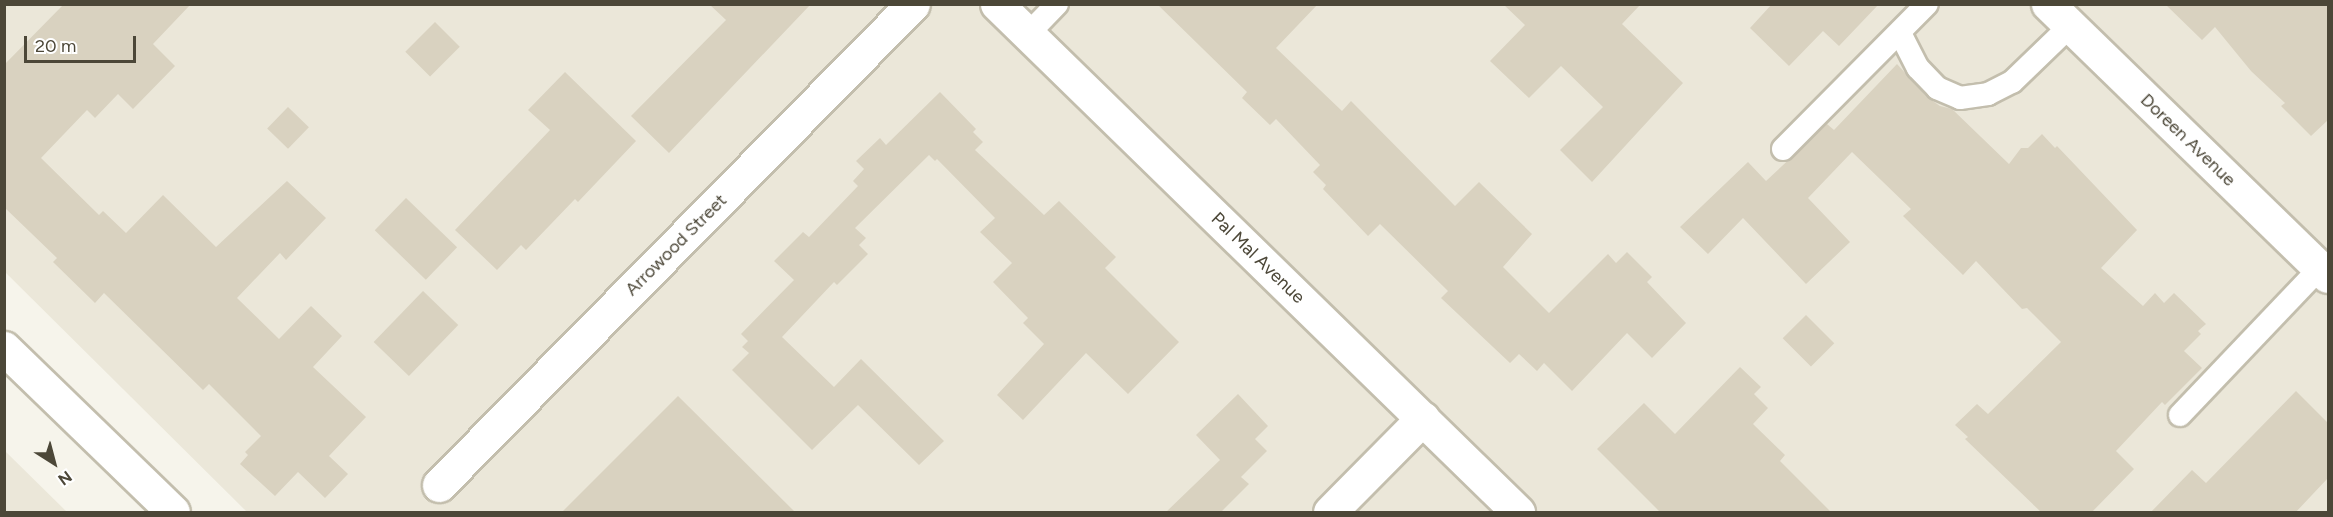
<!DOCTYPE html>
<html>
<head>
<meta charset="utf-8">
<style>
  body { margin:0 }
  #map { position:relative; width:2333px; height:517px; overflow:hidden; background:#f6f4eb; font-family:Figtree,sans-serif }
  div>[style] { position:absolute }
  .residential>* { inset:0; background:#ebe7d9 }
  .building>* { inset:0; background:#d9d2c0; transform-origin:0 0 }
  .roads { filter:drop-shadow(2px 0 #c3bead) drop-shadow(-2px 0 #c3bead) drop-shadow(0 2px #c3bead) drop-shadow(0 -2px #c3bead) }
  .service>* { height:22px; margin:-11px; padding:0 11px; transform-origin:11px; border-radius:11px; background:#fff }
  .minor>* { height:33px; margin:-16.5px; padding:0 16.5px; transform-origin:16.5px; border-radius:16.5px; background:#fff }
  .tertiary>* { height:33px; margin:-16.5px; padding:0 16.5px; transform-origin:16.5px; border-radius:16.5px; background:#fff }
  span { translate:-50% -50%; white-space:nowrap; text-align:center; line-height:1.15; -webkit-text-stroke:4.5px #fff; paint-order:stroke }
  .street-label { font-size:18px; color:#4c4738 }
  .frame { position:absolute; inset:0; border:6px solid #4c4738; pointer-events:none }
  .north { position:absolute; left:24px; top:433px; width:60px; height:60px; -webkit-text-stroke:4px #fff; paint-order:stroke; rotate:144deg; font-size:16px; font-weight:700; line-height:24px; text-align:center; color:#4c4738 }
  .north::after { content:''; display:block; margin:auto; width:21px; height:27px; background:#4c4738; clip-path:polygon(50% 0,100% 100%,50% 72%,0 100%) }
  .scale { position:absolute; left:24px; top:36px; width:112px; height:27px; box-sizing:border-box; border:3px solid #4c4738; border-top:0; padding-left:8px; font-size:18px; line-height:21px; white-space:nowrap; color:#4c4738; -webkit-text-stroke:4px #fff; paint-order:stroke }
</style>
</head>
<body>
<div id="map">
  <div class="residential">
    <div style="clip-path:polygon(4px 5px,2328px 5px,2328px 512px,247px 512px,5px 272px)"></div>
    <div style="clip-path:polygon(4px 451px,5px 451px,67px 512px,5px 512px)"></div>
  </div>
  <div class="building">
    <div style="clip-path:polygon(64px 4px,191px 4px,153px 44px,175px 66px,133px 109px,118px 94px,95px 118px,87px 110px,41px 158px,99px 215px,103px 211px,126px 233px,163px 195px,216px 247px,287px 181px,326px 218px,286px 260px,280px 253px,237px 298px,279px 339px,311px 306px,342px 336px,313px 367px,366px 417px,329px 456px,348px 474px,325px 498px,298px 472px,275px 496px,240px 464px,248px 455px,245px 452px,261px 436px,209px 384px,203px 390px,104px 293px,95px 303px,53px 262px,57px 258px,4px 207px,4px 65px)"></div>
    <div style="clip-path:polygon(709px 4px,811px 4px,669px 153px,631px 116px,726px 20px)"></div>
    <div style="clip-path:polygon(1157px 4px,1318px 4px,1276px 48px,1342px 111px,1351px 101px,1455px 206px,1479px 182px,1532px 234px,1503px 267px,1549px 313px,1608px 254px,1616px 263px,1627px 252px,1652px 277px,1647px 282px,1686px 323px,1652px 358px,1627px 333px,1572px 391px,1544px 363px,1537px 371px,1519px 354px,1510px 363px,1441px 298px,1448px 291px,1380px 224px,1368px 236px,1345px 212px,1323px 189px,1326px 185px,1313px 172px,1320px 165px,1276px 119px,1270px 125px,1242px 98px,1247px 92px)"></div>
    <div style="clip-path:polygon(1503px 4px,1641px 4px,1622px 24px,1683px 83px,1592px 182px,1560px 150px,1603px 107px,1561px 66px,1529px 98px,1490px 61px,1525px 25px)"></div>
    <div style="clip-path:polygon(1772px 4px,1879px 4px,1839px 46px,1823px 31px,1789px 66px,1750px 28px)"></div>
    <div style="clip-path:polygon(2165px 4px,2328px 4px,2328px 120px,2311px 136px,2281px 106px,2285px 103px,2251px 71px,2215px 27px,2202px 40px)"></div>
    <div style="left:435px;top:22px;width:35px;height:42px;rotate:45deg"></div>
    <div style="clip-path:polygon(1897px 64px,1927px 97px,1940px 106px,1952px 109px,2009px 164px,2021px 148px,2028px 148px,2042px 134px,2055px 148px,2057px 146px,2137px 230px,2101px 268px,2143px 306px,2155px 293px,2164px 303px,2174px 293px,2206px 324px,2198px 331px,2201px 334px,2184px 351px,2202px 368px,2165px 405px,2162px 402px,2116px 451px,2134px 469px,2091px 513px,2042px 513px,1965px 439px,1968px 437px,1955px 425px,1977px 404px,1988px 414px,2061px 342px,2027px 308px,2022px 309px,1976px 261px,1963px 275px,1903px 216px,1911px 209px,1852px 152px,1808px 198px,1850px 242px,1806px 284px,1743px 218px,1708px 254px,1680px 227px,1748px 162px,1766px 181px,1827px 124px,1834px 130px)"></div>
    <div style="clip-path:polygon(565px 72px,636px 141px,578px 202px,575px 199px,526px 250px,521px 245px,497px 270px,455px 230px,550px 130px,528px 110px)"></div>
    <div style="clip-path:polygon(940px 92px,976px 129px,973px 132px,983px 142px,975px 150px,1044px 215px,1059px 201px,1116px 257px,1105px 268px,1179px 342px,1128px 394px,1086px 353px,1023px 420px,997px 395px,1044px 344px,1023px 323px,1028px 318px,993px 282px,1012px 263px,980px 232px,995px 218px,937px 159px,935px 161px,929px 155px,855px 228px,866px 238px,859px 245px,868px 254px,837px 285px,834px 282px,782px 337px,834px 387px,861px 359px,944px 441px,919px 465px,858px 405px,812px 450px,732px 370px,749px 353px,742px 347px,748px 341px,741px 334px,794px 280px,774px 261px,803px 232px,809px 237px,858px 186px,853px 181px,864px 169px,856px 161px,880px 138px,886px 145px)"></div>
    <div style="left:288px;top:107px;width:29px;height:30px;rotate:44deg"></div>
    <div style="left:406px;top:198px;width:71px;height:45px;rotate:44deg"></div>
    <div style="left:423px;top:291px;width:49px;height:71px;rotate:44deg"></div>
    <div style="left:1806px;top:315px;width:40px;height:33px;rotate:45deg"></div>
    <div style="clip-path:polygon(1740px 367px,1761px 387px,1754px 394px,1768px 408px,1753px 424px,1785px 455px,1780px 461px,1832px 513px,1661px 513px,1597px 449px,1644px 403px,1675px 434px)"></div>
    <div style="clip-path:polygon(2296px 391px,2328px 423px,2328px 478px,2295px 513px,2150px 513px,2192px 470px,2206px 483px)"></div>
    <div style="clip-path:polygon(1238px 394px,1268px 426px,1255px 439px,1267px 451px,1241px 477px,1249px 484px,1220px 513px,1165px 513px,1220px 460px,1196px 435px)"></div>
    <div style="clip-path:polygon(678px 396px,796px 513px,561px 513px)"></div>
  </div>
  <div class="roads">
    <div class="service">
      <div style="left:1900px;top:33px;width:39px;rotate:63deg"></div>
      <div style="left:1918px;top:68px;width:28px;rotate:46deg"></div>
      <div style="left:1937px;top:88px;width:25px;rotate:23deg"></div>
      <div style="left:1960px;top:98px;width:28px;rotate:-8deg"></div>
      <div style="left:1988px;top:94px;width:27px;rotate:-27deg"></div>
      <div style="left:2012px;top:82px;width:81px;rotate:-44deg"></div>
      <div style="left:1027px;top:35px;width:43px;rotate:-45.9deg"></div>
      <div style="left:1783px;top:149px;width:204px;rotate:-45.2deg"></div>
      <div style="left:2180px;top:415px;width:203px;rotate:-46.4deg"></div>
    </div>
    <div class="minor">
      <div style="left:997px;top:4px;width:728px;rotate:44.28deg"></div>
      <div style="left:2048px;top:4px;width:390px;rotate:44.2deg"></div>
      <div style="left:439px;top:485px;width:675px;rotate:-45.42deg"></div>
      <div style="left:1330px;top:512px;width:132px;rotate:-45.3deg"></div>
    </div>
    <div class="tertiary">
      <div style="left:4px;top:348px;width:235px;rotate:44.1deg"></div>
    </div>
  </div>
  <div class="street-label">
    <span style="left:2188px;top:140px;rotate:44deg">Doreen Avenue</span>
    <span style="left:676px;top:245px;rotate:-45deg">Arrowood Street</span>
    <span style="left:1258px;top:258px;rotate:44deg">Pal Mal Avenue</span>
  </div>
  <div class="frame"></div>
  <div class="north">N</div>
  <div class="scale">20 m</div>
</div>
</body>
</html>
